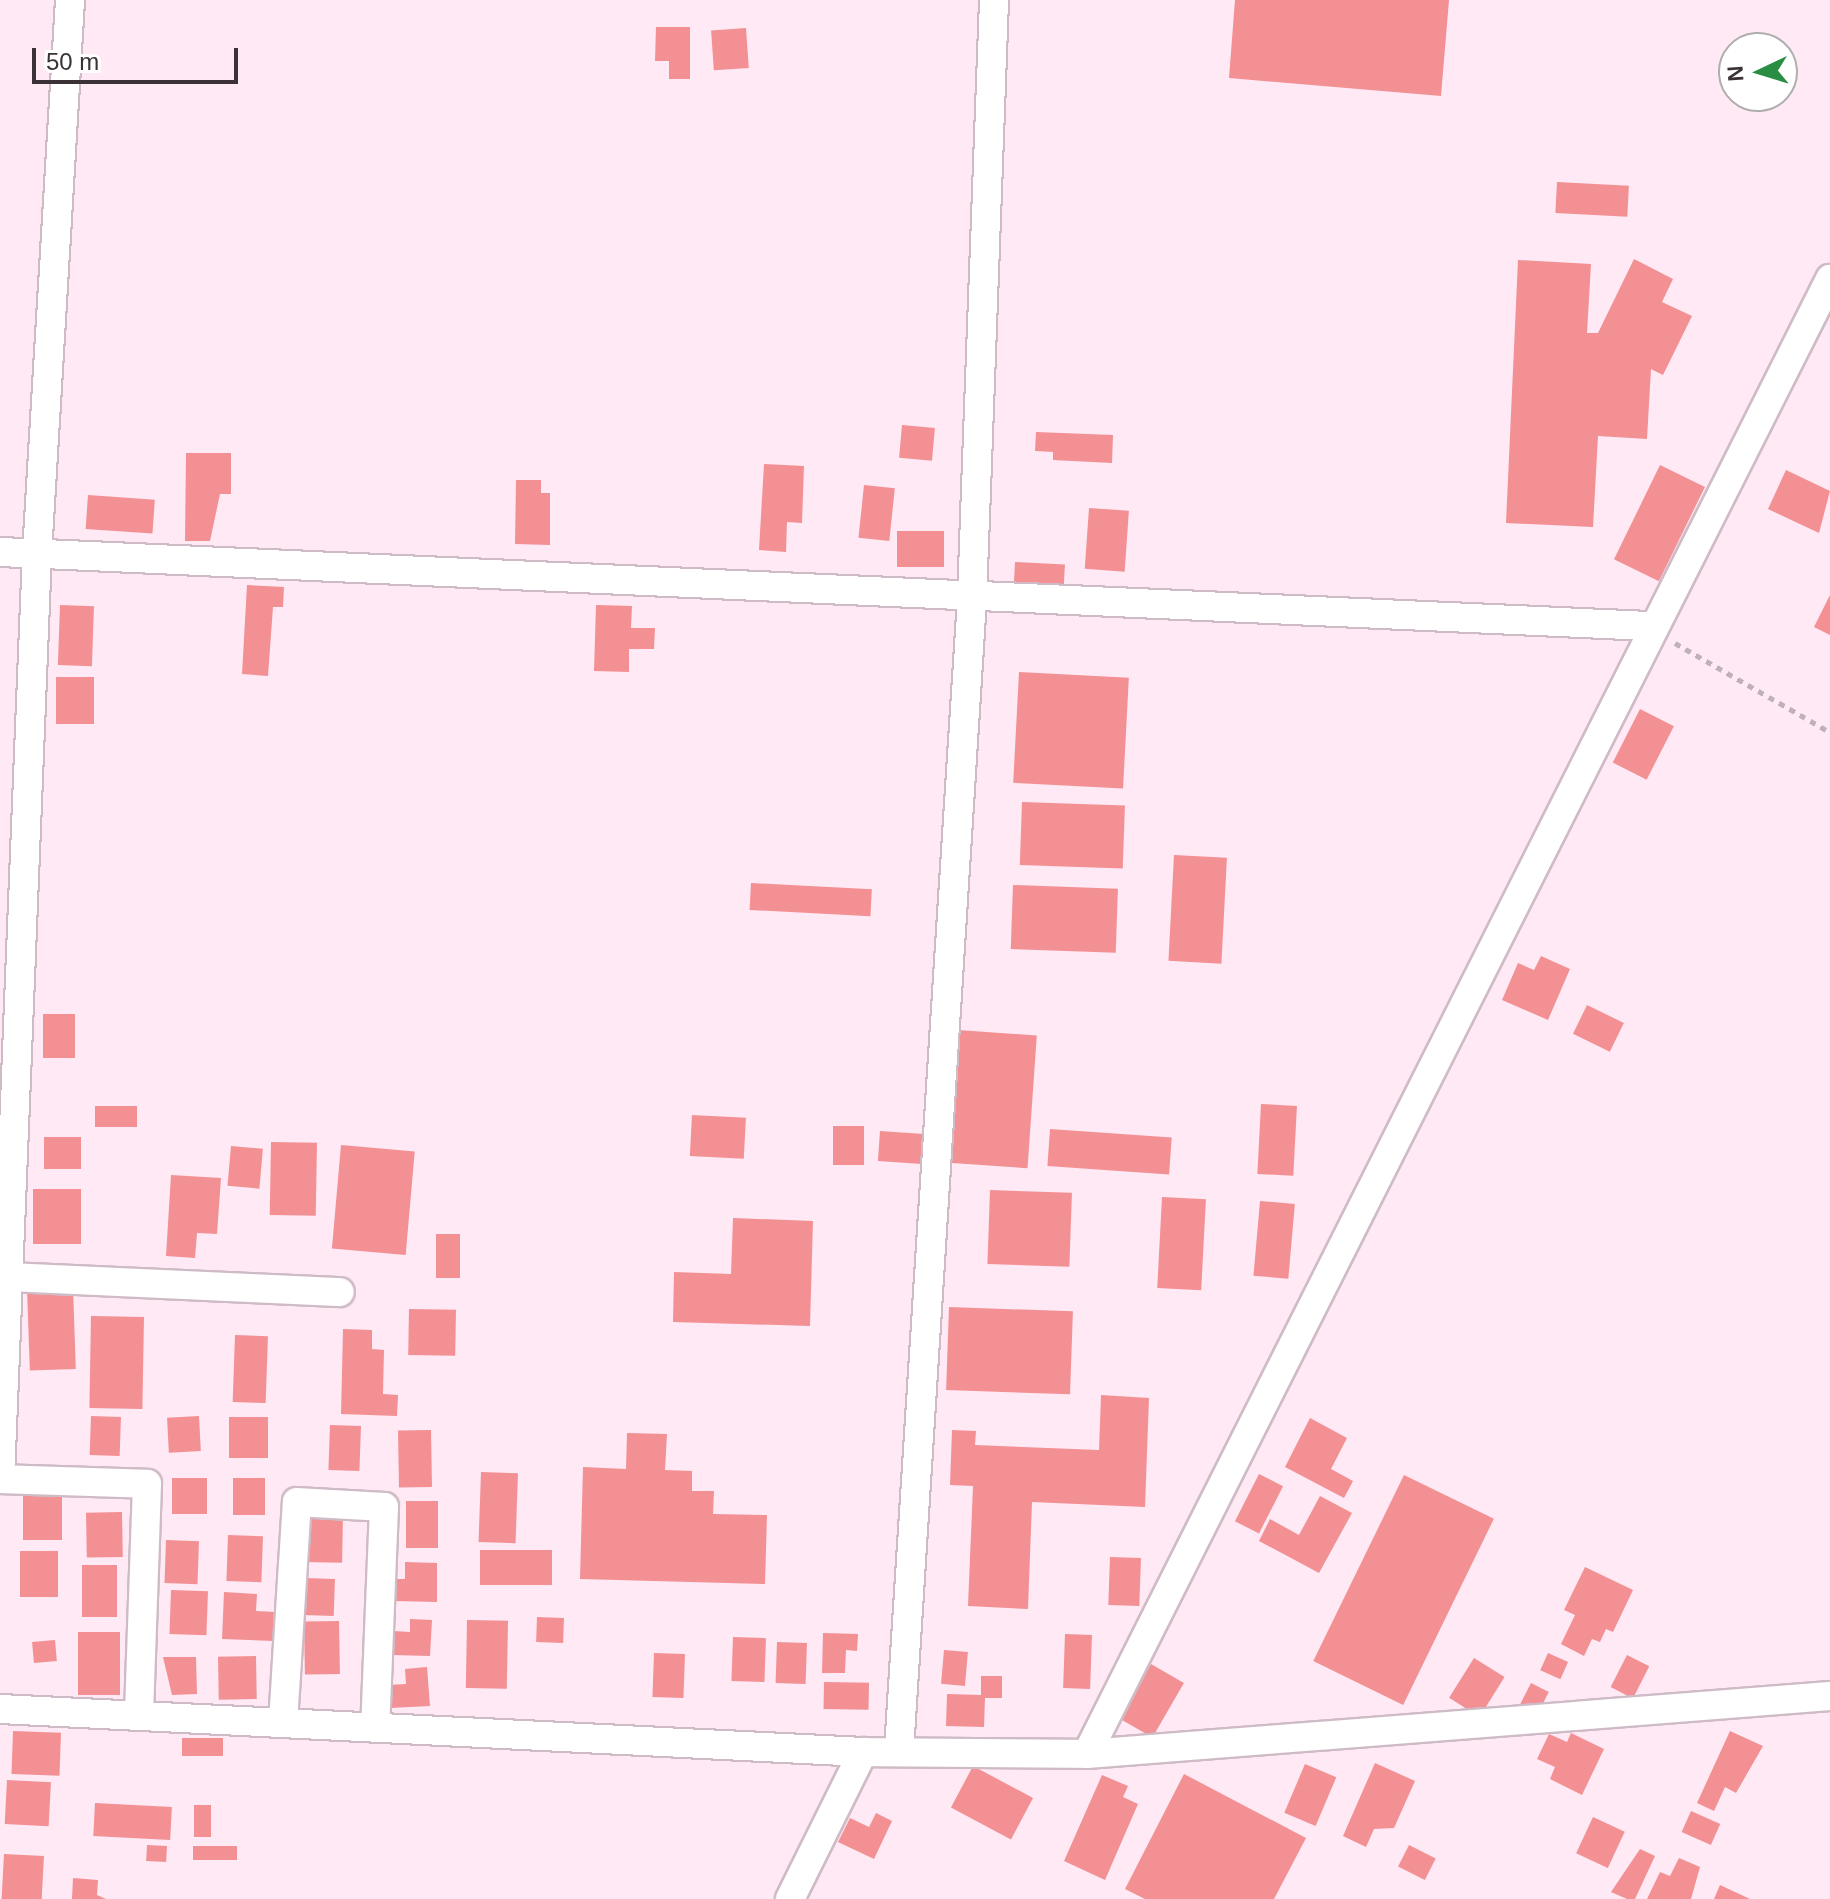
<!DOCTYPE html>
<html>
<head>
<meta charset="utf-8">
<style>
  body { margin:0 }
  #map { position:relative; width:1830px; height:1899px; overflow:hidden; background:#fee9f4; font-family:Arial,sans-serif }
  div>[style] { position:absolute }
  .building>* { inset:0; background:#f39094; transform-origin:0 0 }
  .path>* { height:5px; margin-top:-2.5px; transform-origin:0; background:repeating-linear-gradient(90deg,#c0b0b8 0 6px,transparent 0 12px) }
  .roads { filter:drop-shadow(2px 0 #cfbbc6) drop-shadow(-2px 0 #cfbbc6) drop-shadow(0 2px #cfbbc6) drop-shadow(0 -2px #cfbbc6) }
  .street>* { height:28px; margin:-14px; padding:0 14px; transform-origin:14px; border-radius:14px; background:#fff }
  span { translate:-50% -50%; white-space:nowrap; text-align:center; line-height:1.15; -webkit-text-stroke:6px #fff; paint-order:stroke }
  .north { position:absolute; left:1718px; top:32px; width:80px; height:80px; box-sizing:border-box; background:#fff; border:2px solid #b0adaf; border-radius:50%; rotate:266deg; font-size:22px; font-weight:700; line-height:32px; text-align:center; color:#3a3236 }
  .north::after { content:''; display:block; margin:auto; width:28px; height:36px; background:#298e44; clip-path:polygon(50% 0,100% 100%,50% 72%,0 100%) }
  .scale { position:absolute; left:32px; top:48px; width:206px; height:36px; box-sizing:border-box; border:4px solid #3a3236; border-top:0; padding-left:10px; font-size:24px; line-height:28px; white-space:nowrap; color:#3a3236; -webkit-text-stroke:6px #fff; paint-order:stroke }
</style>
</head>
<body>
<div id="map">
  <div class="building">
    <div style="clip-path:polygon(1235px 0,1449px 0,1441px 96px,1229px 78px)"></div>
    <div style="clip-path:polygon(656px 27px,690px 27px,690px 79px,669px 79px,669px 61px,655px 61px)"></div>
    <div style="left:746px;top:28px;width:40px;height:35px;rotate:86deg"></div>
    <div style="left:1557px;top:182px;width:72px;height:31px;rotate:3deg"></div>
    <div style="clip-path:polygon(1634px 259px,1673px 279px,1662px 302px,1692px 316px,1663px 375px,1651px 369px,1647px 439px,1598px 436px,1593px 527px,1506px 523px,1518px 260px,1591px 264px,1587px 333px,1598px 333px)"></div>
    <div style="left:902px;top:425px;width:33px;height:33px;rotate:5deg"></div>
    <div style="clip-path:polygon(1036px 432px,1113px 435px,1112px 463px,1053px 460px,1053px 452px,1035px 451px)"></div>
    <div style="clip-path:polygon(186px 453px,231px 453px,231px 494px,220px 494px,210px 541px,185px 541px)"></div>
    <div style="clip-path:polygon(764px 464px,804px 466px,802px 523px,787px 522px,786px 552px,759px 550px)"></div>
    <div style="left:1660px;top:465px;width:50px;height:105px;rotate:26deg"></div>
    <div style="clip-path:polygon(1786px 470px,1830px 491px,1819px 533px,1768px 509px)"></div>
    <div style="clip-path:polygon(516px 480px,541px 480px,541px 493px,550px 493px,550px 545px,515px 544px)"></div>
    <div style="left:864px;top:485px;width:31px;height:53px;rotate:6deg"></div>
    <div style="left:88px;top:495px;width:67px;height:34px;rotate:4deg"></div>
    <div style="left:1089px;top:508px;width:40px;height:61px;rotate:4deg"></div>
    <div style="left:944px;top:531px;width:36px;height:47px;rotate:90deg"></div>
    <div style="left:1015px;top:562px;width:50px;height:23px;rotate:3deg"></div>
    <div style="clip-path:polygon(247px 585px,284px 587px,283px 607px,273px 607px,268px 676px,242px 674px)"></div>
    <div style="clip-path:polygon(1830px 595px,1830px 635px,1814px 627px)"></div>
    <div style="left:60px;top:605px;width:34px;height:60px;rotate:2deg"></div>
    <div style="clip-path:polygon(596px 605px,632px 606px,631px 628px,655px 628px,654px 649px,629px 649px,629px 672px,594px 671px)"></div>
    <div style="left:1019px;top:672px;width:110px;height:111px;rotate:3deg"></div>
    <div style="left:56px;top:677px;width:38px;height:47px"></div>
    <div style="left:1640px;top:709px;width:38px;height:60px;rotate:27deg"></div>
    <div style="left:1022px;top:802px;width:103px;height:63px;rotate:2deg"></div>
    <div style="left:1174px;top:855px;width:53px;height:106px;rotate:3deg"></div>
    <div style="left:751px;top:883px;width:121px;height:27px;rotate:3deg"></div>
    <div style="left:1013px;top:885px;width:105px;height:64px;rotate:2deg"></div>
    <div style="clip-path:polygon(1541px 956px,1570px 969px,1548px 1020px,1502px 1000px,1518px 963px,1534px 970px)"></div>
    <div style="left:1587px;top:1005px;width:41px;height:32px;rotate:26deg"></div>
    <div style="left:43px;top:1014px;width:32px;height:44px"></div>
    <div style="left:958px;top:1030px;width:79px;height:133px;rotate:4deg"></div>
    <div style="left:1261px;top:1104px;width:36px;height:70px;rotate:3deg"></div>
    <div style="left:95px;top:1106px;width:42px;height:21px"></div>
    <div style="left:692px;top:1115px;width:54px;height:41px;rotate:3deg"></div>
    <div style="left:833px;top:1126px;width:31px;height:39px"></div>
    <div style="left:1050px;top:1129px;width:122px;height:37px;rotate:4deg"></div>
    <div style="left:880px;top:1131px;width:44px;height:30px;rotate:4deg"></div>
    <div style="left:44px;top:1137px;width:37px;height:32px"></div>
    <div style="left:271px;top:1142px;width:46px;height:73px;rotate:1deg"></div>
    <div style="left:341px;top:1145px;width:74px;height:104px;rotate:5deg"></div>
    <div style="left:231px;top:1146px;width:32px;height:40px;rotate:5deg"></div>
    <div style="clip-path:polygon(171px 1175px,221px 1178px,217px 1234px,197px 1233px,195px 1258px,166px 1256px)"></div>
    <div style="left:33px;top:1189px;width:48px;height:55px"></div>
    <div style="left:990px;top:1190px;width:82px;height:74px;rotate:2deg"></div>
    <div style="left:1162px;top:1197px;width:44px;height:91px;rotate:3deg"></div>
    <div style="left:1260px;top:1201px;width:35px;height:75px;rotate:5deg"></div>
    <div style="clip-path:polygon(733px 1218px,813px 1221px,810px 1326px,673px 1322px,674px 1272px,731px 1274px)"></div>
    <div style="left:436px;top:1234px;width:24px;height:44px"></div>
    <div style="left:73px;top:1288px;width:81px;height:46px;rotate:88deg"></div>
    <div style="left:949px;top:1307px;width:124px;height:83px;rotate:2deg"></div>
    <div style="left:409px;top:1309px;width:47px;height:46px;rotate:1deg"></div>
    <div style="left:91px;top:1316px;width:53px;height:92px;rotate:1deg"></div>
    <div style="clip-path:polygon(343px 1329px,372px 1330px,372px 1349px,384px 1350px,383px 1394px,398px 1395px,397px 1416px,341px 1414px)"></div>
    <div style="left:235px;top:1335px;width:33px;height:67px;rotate:2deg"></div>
    <div style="clip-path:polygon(1101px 1395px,1149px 1398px,1145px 1507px,1032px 1502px,1028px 1609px,968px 1606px,973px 1486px,950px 1485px,952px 1430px,976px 1431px,975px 1445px,1099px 1450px)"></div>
    <div style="left:91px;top:1416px;width:30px;height:39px;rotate:2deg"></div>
    <div style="left:199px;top:1416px;width:35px;height:32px;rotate:87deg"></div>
    <div style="left:229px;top:1417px;width:39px;height:41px"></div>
    <div style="clip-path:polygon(1310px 1418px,1347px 1438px,1331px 1469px,1353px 1481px,1344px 1498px,1285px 1467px)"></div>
    <div style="left:330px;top:1425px;width:31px;height:45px;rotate:2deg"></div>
    <div style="left:431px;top:1430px;width:57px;height:33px;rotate:89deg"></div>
    <div style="clip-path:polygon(627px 1433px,667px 1434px,665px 1470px,692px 1471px,692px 1491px,714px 1491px,713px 1514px,767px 1515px,765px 1584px,580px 1579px,583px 1467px,626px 1469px)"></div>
    <div style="left:481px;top:1472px;width:37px;height:70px;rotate:2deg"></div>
    <div style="left:1259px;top:1474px;width:27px;height:53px;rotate:27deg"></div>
    <div style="left:1404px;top:1475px;width:100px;height:207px;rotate:26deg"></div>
    <div style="left:172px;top:1478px;width:35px;height:36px"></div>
    <div style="left:233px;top:1478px;width:32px;height:37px"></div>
    <div style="left:23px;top:1494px;width:39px;height:46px"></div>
    <div style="clip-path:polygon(1320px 1496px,1352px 1513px,1319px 1573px,1259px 1541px,1270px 1519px,1299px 1535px)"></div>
    <div style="left:406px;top:1501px;width:32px;height:47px"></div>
    <div style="left:122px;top:1512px;width:45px;height:36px;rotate:89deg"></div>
    <div style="left:304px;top:1512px;width:39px;height:50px;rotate:1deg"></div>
    <div style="left:228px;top:1535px;width:35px;height:46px;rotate:2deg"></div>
    <div style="left:166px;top:1540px;width:33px;height:43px;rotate:2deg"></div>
    <div style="left:480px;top:1550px;width:72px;height:35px"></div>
    <div style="left:20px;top:1551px;width:38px;height:46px"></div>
    <div style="left:1110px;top:1557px;width:31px;height:48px;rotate:2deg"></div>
    <div style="clip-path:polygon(405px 1562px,437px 1563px,437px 1602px,394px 1601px,395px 1579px,405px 1579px)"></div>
    <div style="left:82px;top:1565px;width:35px;height:52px"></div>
    <div style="clip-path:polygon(1585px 1567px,1633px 1590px,1613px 1632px,1606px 1629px,1600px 1642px,1592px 1639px,1584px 1656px,1561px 1644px,1575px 1615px,1564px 1610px)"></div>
    <div style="left:305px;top:1578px;width:30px;height:37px;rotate:2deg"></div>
    <div style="left:171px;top:1590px;width:37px;height:44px;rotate:2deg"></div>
    <div style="clip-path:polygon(224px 1592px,257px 1594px,256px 1611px,275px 1612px,274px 1641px,222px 1639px)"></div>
    <div style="left:537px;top:1617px;width:27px;height:25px;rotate:2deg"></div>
    <div style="clip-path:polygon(410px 1619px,432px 1620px,430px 1656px,392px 1655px,393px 1631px,410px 1632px)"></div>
    <div style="left:467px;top:1620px;width:41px;height:68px;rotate:1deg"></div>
    <div style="left:339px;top:1621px;width:53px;height:35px;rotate:89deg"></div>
    <div style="left:78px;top:1632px;width:42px;height:63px"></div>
    <div style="clip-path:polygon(823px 1633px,858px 1634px,857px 1651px,846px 1650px,845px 1673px,822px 1673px)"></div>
    <div style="left:1065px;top:1634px;width:27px;height:54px;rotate:2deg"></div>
    <div style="left:733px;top:1637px;width:33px;height:44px;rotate:2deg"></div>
    <div style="left:55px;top:1640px;width:21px;height:23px;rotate:85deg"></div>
    <div style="left:777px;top:1642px;width:30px;height:41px;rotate:2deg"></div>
    <div style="left:944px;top:1650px;width:24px;height:34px;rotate:5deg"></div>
    <div style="left:654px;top:1653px;width:31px;height:44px;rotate:2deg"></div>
    <div style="left:1548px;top:1653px;width:22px;height:19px;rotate:24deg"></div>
    <div style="left:1627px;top:1655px;width:25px;height:36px;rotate:27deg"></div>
    <div style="left:256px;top:1656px;width:43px;height:38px;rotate:89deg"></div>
    <div style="clip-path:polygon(163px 1657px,196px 1657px,197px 1694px,172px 1695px)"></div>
    <div style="left:1474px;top:1658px;width:36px;height:47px;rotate:32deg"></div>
    <div style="left:1151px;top:1664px;width:38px;height:63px;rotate:30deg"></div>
    <div style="clip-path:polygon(427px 1667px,430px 1706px,390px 1708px,388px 1685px,406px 1684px,405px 1669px)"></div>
    <div style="clip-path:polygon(981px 1676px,1002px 1676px,1002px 1698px,985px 1698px,984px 1727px,946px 1726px,947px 1694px,981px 1695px)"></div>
    <div style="left:824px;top:1682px;width:45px;height:27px;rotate:1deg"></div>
    <div style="left:1531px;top:1683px;width:20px;height:25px;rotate:27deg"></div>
    <div style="left:13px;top:1731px;width:48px;height:43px;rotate:2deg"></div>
    <div style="clip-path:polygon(1730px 1731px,1763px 1746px,1736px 1793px,1725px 1787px,1714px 1811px,1697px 1803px)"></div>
    <div style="clip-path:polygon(1571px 1733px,1604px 1749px,1582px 1795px,1550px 1779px,1555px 1767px,1537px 1759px,1549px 1734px,1567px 1742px)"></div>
    <div style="left:182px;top:1738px;width:41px;height:18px"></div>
    <div style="clip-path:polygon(1375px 1763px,1415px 1781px,1394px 1828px,1374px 1829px,1366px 1847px,1343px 1836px)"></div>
    <div style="left:1305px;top:1764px;width:34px;height:53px;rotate:23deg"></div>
    <div style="left:973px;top:1766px;width:68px;height:47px;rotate:28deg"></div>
    <div style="clip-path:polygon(1184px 1774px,1306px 1838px,1274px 1899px,1145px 1899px,1125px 1889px)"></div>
    <div style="clip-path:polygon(1102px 1775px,1128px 1786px,1123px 1797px,1138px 1804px,1105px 1880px,1064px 1861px)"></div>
    <div style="left:7px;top:1780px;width:44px;height:44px;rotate:3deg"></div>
    <div style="left:95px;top:1803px;width:77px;height:33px;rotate:3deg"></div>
    <div style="left:194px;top:1805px;width:17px;height:32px"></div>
    <div style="left:1691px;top:1811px;width:32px;height:23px;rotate:24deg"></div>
    <div style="clip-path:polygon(876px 1813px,892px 1821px,874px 1859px,838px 1842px,850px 1818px,869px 1827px)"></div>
    <div style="left:1593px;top:1817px;width:35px;height:40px;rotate:25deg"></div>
    <div style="left:147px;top:1845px;width:20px;height:16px;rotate:3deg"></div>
    <div style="left:1409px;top:1845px;width:30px;height:24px;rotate:27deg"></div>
    <div style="left:193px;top:1846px;width:44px;height:14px"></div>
    <div style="clip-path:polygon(1640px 1849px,1655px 1856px,1635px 1899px,1627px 1899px,1611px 1892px)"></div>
    <div style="left:4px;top:1854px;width:40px;height:45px;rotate:3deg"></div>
    <div style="clip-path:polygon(1679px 1858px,1700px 1867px,1691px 1899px,1647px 1899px,1660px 1872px,1670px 1876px)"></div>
    <div style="clip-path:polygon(73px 1878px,98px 1880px,97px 1895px,106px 1899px,72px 1899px)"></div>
    <div style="clip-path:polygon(1720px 1885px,1750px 1899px,1714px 1899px)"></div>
  </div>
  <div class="path">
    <div style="left:1675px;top:643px;width:179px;rotate:29.9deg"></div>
  </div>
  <div class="roads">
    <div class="street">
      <div style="left:0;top:552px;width:1652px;rotate:2.57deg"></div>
      <div style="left:8px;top:1277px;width:332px;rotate:2.6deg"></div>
      <div style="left:0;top:1478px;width:925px;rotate:-87.71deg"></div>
      <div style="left:37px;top:554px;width:555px;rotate:-86.59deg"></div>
      <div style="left:0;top:1479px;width:147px;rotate:1.9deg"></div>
      <div style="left:147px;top:1484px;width:232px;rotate:92deg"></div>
      <div style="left:0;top:1709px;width:864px;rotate:2.85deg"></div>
      <div style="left:863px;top:1752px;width:224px;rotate:0.5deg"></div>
      <div style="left:1087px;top:1754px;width:745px;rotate:-4.46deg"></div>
      <div style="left:283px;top:1723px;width:221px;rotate:-86.4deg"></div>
      <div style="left:297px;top:1502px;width:87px;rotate:3.3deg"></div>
      <div style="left:384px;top:1507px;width:221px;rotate:92.3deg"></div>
      <div style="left:899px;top:1750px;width:1154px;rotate:-86.37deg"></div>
      <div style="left:972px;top:598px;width:598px;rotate:-87.89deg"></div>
      <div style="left:1087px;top:1754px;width:1652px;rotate:-63.26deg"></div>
      <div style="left:790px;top:1899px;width:164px;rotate:-63.6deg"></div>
    </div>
  </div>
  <div class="north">N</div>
  <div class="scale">50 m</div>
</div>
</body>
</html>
